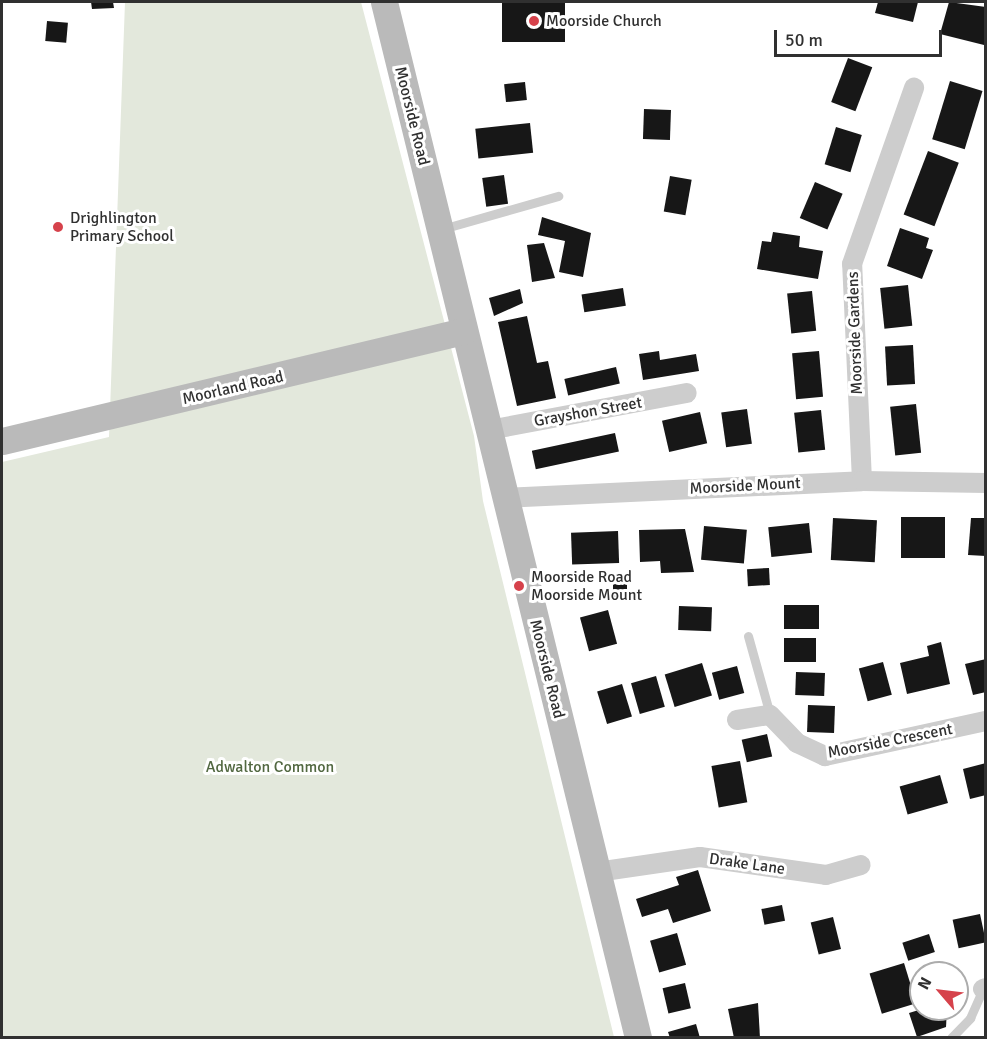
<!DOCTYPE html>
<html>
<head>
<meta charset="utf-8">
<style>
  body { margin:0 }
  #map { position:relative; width:987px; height:1039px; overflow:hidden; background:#fff; font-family:Signika,sans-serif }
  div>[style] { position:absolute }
  .green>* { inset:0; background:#e3e8dc }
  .building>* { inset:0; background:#171717; transform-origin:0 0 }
  .lane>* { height:9px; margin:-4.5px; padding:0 4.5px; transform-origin:4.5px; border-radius:4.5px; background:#cdcdcd }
  .street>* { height:20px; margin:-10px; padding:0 10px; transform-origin:10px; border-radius:10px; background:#cdcdcd }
  .secondary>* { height:27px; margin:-13.5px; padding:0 13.5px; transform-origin:13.5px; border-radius:13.5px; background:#bababa }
  .dots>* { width:16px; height:16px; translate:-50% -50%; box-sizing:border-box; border:3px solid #fff; border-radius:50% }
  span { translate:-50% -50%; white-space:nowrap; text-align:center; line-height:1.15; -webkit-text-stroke:6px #fff; paint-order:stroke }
  .poi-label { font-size:16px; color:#303030 }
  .left { translate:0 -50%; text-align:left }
  .street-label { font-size:16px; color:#303030 }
  .park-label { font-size:16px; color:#526841 }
  .frame { position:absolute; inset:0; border:3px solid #303030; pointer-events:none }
  .north { position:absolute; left:909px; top:961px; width:60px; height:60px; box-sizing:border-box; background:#fff; border:2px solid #acacac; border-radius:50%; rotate:298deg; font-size:16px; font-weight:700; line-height:24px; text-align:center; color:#303030 }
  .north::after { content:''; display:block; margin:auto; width:21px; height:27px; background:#d6424b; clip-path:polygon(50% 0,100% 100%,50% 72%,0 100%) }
  .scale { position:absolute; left:774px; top:30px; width:168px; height:27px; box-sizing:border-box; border:3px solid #303030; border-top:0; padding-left:8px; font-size:18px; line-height:21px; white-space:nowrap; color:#303030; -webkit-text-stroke:4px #fff; paint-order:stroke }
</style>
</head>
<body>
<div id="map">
  <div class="green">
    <div style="clip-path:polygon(125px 2px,361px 2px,474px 436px,483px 501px,614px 1037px,2px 1037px,2px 462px,109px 437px)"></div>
  </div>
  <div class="building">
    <div style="clip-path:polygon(91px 2px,113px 2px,114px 8px,92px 9px)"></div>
    <div style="left:502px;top:2px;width:63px;height:40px"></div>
    <div style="clip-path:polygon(878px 2px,918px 2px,913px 22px,875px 13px)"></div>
    <div style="clip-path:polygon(949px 2px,986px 7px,984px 45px,940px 34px)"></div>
    <div style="left:47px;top:21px;width:21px;height:20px;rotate:5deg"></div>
    <div style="left:848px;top:58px;width:26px;height:47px;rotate:21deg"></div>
    <div style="left:950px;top:81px;width:34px;height:61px;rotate:17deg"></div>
    <div style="left:525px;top:82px;width:18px;height:21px;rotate:84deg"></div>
    <div style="left:644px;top:109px;width:27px;height:30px;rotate:2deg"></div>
    <div style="left:530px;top:123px;width:30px;height:55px;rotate:84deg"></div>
    <div style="left:836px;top:127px;width:27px;height:39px;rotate:17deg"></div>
    <div style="left:928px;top:151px;width:33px;height:68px;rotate:21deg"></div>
    <div style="left:504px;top:175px;width:29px;height:22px;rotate:82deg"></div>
    <div style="left:670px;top:176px;width:22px;height:36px;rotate:10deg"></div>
    <div style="left:815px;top:182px;width:30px;height:39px;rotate:23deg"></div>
    <div style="clip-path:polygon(542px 217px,591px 233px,583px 277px,559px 272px,565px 241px,538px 235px)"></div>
    <div style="clip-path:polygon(900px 228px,929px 238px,926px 248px,933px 250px,922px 279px,887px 266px)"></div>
    <div style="clip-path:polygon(773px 232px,800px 236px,799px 247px,823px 251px,818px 279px,757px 269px,762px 241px,771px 242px)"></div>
    <div style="clip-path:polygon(544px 243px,555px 278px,532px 282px,527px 245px)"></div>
    <div style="left:908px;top:285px;width:41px;height:28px;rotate:84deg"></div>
    <div style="left:623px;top:288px;width:18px;height:42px;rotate:81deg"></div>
    <div style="clip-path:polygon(520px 289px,523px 303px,494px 316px,489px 298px)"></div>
    <div style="left:812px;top:291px;width:40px;height:25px;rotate:84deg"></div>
    <div style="clip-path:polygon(527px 316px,537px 363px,548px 361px,556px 398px,517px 406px,498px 322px)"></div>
    <div style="left:913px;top:345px;width:39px;height:28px;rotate:87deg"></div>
    <div style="clip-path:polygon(659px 351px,660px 360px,696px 354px,699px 371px,643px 380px,639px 354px)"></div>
    <div style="left:819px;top:351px;width:46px;height:27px;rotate:85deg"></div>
    <div style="left:616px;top:367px;width:17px;height:53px;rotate:77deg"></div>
    <div style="left:916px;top:404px;width:49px;height:26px;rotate:84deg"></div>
    <div style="left:747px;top:409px;width:35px;height:26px;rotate:82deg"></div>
    <div style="left:821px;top:410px;width:40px;height:27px;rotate:84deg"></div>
    <div style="left:700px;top:412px;width:32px;height:39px;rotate:77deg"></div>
    <div style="left:615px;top:433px;width:19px;height:85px;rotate:78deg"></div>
    <div style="left:901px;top:517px;width:44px;height:41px"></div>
    <div style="left:833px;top:518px;width:44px;height:42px;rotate:3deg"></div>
    <div style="clip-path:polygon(971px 518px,986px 518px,986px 556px,968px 555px)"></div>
    <div style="left:809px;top:523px;width:30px;height:41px;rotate:84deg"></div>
    <div style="left:704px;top:526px;width:43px;height:34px;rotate:5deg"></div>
    <div style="clip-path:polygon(685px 529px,694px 572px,661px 573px,660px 561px,640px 562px,639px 530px)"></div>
    <div style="left:618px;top:531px;width:32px;height:47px;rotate:88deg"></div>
    <div style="left:769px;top:568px;width:17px;height:22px;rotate:87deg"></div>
    <div style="left:613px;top:576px;width:14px;height:22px"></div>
    <div style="left:784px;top:605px;width:35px;height:24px"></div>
    <div style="left:679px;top:606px;width:33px;height:24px;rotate:2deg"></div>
    <div style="left:608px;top:610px;width:35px;height:29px;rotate:75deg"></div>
    <div style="left:784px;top:638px;width:32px;height:24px"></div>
    <div style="clip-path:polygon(941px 642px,950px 684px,907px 694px,900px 663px,929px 656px,927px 646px)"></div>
    <div style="clip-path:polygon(986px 659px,986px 692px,973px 695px,965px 664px)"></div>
    <div style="left:883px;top:662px;width:34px;height:25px;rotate:75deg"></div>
    <div style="left:702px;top:663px;width:34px;height:39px;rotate:73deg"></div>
    <div style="left:737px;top:666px;width:28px;height:26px;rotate:75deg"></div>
    <div style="left:796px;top:672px;width:29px;height:23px;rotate:2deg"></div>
    <div style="left:656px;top:676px;width:32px;height:26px;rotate:74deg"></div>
    <div style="left:622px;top:684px;width:34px;height:26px;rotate:73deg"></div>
    <div style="left:808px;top:705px;width:27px;height:27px;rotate:2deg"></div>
    <div style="left:767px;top:734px;width:23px;height:26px;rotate:77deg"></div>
    <div style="left:740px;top:761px;width:42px;height:29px;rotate:80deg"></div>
    <div style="clip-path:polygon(986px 763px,986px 795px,970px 799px,963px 769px)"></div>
    <div style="left:940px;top:775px;width:29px;height:42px;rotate:74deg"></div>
    <div style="clip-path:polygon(698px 870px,711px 911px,673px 923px,668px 909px,642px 917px,636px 899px,679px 885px,676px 877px)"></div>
    <div style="left:782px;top:905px;width:16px;height:21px;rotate:79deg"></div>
    <div style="left:980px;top:914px;width:29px;height:28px;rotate:78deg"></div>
    <div style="left:833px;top:917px;width:33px;height:23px;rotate:76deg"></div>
    <div style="left:677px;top:933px;width:33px;height:28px;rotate:74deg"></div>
    <div style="left:929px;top:934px;width:19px;height:28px;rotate:72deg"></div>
    <div style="left:904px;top:963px;width:42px;height:36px;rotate:73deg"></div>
    <div style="left:685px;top:983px;width:26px;height:23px;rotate:77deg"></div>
    <div style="clip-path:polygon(758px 1003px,760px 1038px,734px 1038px,728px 1009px)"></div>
    <div style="clip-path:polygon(922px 1009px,947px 1009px,946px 1027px,917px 1037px,909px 1013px)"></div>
    <div style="clip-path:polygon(696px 1024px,700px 1038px,670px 1038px,668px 1032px)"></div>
  </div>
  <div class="lane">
    <div style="left:442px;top:229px;width:121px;rotate:-15.9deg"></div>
    <div style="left:748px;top:636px;width:82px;rotate:74.4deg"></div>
    <div style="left:951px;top:1038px;width:28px;rotate:-46deg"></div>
    <div style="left:970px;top:1018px;width:32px;rotate:-66deg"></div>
  </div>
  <div class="street">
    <div style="left:489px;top:430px;width:201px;rotate:-10.6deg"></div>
    <div style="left:862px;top:481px;width:217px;rotate:-92.6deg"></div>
    <div style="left:852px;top:264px;width:187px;rotate:-70.6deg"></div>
    <div style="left:505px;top:498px;width:357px;rotate:-2.7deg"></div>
    <div style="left:862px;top:481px;width:124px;rotate:0.9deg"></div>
    <div style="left:737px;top:720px;width:33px;rotate:-9deg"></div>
    <div style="left:770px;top:715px;width:39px;rotate:46deg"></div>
    <div style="left:797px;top:743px;width:31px;rotate:25deg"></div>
    <div style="left:825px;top:756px;width:165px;rotate:-12.3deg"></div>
    <div style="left:597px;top:872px;width:104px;rotate:-8.3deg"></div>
    <div style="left:700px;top:857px;width:127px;rotate:8.1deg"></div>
    <div style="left:826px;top:875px;width:36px;rotate:-16deg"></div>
    <div style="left:983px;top:989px;width:3px;rotate:-18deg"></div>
  </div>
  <div class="secondary">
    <div style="left:384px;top:2px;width:1067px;rotate:76.22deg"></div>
    <div style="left:2px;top:441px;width:475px;rotate:-13.4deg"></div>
  </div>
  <div class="dots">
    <div style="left:534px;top:21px;background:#d6424b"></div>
    <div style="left:58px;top:227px;background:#d6424b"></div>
    <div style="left:519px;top:586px;background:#d6424b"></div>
  </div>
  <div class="poi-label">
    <span class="left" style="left:546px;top:21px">Moorside Church</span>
    <span class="left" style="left:70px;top:227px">Drighlington<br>Primary School</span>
    <span class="left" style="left:531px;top:586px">Moorside Road<br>Moorside Mount</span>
  </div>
  <div class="street-label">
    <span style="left:412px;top:116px;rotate:76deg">Moorside Road</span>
    <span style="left:855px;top:333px;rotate:-92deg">Moorside Gardens</span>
    <span style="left:233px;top:388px;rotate:-13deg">Moorland Road</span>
    <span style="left:588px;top:412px;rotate:-10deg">Grayshon Street</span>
    <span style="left:745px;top:486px;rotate:-3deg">Moorside Mount</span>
    <span style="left:547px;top:669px;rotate:76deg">Moorside Road</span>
    <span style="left:890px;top:741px;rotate:-11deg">Moorside Crescent</span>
    <span style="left:747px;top:864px;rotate:8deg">Drake Lane</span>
  </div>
  <div class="park-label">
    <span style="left:270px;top:767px">Adwalton Common</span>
  </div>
  <div class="frame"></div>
  <div class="north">N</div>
  <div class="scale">50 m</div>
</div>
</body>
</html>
